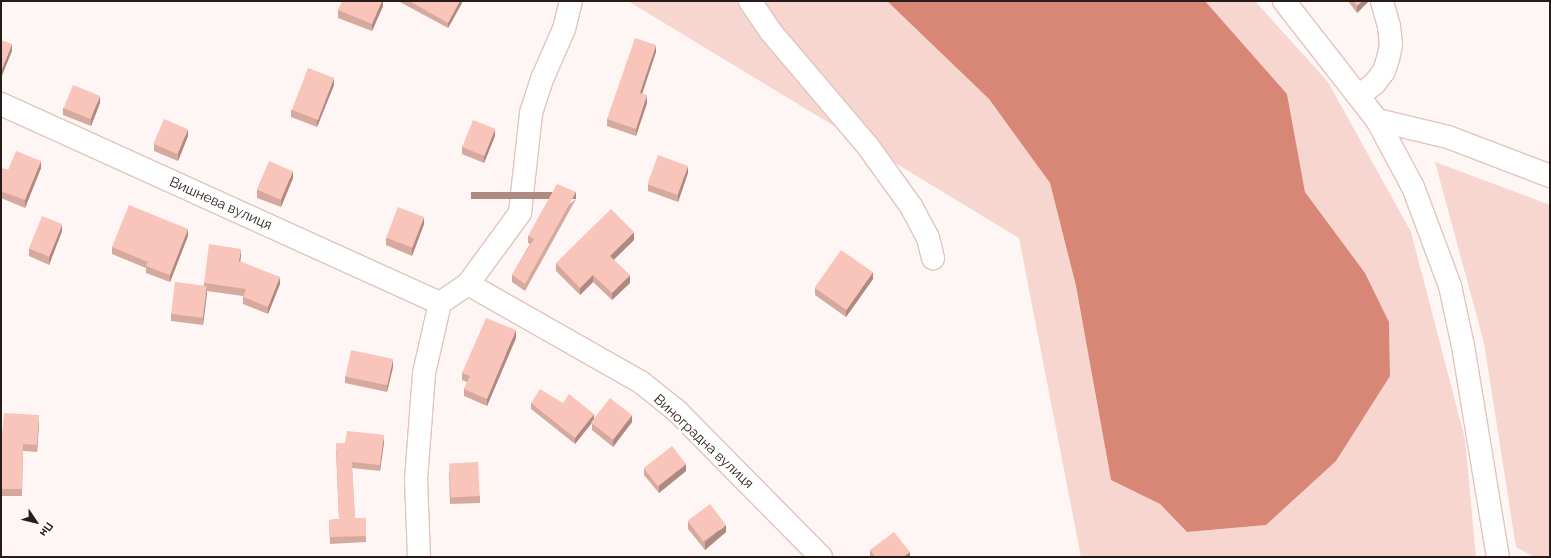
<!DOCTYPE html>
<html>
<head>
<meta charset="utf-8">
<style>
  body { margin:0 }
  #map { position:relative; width:1551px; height:558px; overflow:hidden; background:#fdf6f5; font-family:Raleway,sans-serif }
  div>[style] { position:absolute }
  .green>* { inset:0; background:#f6d6cf }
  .water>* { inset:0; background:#d88776 }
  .roads { filter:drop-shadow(1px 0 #e2c4be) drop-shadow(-1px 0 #e2c4be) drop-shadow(0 1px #e2c4be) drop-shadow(0 -1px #e2c4be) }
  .street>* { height:22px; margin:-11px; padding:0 11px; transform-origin:11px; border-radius:11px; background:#fff }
  .secondary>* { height:22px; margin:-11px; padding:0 11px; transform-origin:11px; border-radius:11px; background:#fff }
  .wall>* { inset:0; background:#d6a99f }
  .shaded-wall>* { inset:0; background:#ae8982; transform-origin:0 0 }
  .building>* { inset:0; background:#f9c4b9; transform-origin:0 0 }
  span { translate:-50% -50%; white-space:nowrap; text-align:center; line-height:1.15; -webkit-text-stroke:4px #fff; paint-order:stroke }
  .street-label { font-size:14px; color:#271c1a }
  .frame { position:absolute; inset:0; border:2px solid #271c1a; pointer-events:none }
  .north { position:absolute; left:16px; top:502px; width:40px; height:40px; -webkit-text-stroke:3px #fff; paint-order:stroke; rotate:125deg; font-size:11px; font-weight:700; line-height:16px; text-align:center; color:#271c1a }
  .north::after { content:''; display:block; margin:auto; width:14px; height:18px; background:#271c1a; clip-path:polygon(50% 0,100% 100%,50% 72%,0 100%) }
</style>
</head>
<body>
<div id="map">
  <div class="green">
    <div style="clip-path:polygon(628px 1px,887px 1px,989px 99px,1050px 183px,1076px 286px,1111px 480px,1160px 504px,1187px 532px,1266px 525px,1390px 376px,1389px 322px,1365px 273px,1305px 192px,1287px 94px,1205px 1px,1255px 1px,1328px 82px,1411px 232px,1465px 439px,1476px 557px,1081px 557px,1019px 238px)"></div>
    <div style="clip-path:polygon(1435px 162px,1550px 205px,1550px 557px,1534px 557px,1516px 547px,1484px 343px)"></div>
  </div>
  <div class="water">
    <div style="clip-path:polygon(887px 1px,1205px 1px,1287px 94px,1305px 192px,1365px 273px,1389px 322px,1390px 376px,1336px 461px,1266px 525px,1187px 532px,1160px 504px,1111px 480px,1076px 286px,1050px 183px,989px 99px)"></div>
  </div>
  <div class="roads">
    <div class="street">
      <div style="left:750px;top:1px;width:37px;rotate:56deg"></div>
      <div style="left:771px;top:32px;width:148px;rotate:49.7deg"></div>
      <div style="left:867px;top:145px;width:75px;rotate:54.2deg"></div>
      <div style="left:911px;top:206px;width:36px;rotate:62deg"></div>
      <div style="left:928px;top:238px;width:21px;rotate:76deg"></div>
      <div style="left:1359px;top:96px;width:21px;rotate:-39deg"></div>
      <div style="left:1375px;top:83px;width:15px;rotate:-53deg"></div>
      <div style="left:1384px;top:71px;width:13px;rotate:-72deg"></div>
      <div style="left:1388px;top:59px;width:14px;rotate:-78deg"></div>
      <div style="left:1391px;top:45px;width:19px;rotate:-96deg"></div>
      <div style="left:1389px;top:26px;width:26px;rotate:-106deg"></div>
      <div style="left:1px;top:104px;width:482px;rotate:24.4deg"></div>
      <div style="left:1377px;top:120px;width:73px;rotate:13.5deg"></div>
      <div style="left:1448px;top:137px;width:109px;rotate:20.9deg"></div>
      <div style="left:468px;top:284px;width:200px;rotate:29.6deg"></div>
      <div style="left:642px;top:383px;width:45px;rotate:38.7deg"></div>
      <div style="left:677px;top:411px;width:205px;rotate:45.4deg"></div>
      <div style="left:419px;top:557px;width:77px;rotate:-92.2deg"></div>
      <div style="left:416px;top:480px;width:107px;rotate:-85.7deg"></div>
      <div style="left:424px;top:373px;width:72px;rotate:-77.1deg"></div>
      <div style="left:440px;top:303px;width:34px;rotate:-34deg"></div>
      <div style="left:468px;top:284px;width:88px;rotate:-53.8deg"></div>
      <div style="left:520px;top:213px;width:101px;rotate:-83.7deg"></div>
      <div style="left:531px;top:113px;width:38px;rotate:-72deg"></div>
      <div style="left:543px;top:77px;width:52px;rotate:-66.4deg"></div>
      <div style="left:564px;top:29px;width:29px;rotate:-76deg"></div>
    </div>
    <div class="secondary">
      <div style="left:1284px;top:1px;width:151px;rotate:52deg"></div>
      <div style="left:1377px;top:120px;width:76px;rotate:61.8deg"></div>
      <div style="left:1413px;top:187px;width:106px;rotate:69.5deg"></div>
      <div style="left:1450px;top:286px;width:61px;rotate:77.8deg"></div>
      <div style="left:1463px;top:346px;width:214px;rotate:80.6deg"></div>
    </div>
  </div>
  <div class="wall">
    <div style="clip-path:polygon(383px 1px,383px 6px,372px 31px,338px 18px,338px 10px)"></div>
    <div style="clip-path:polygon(400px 1px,462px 1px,462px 3px,448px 28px,400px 2px)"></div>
    <div style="clip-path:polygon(1348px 1px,1369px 1px,1357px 13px)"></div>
    <div style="clip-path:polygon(656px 52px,642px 94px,647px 103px,636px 136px,607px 126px,607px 119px)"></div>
    <div style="clip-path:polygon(334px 85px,317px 127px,291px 117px,291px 110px)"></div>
    <div style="clip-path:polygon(100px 103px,91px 126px,63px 115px,63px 108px)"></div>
    <div style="clip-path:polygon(188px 136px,178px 161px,154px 151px,154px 144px)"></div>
    <div style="clip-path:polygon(495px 136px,484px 163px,462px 154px,462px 147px)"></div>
    <div style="clip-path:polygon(1px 168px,8px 170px,41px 168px,25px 208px,1px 198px)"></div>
    <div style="clip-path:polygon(688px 173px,678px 202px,648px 191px,648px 184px)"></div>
    <div style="clip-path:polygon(293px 178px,281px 207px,257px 198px,257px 190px)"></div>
    <div style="clip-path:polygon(576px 199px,525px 291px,512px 282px,512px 275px,530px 244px,528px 243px,528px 236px)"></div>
    <div style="clip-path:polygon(424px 224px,412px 256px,386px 245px,386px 238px)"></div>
    <div style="clip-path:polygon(62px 231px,49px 265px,29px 256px,29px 249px)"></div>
    <div style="clip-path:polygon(188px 236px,170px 282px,146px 273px,146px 268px,112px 254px,112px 247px)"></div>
    <div style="clip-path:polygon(634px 240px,614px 260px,630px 283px,612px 300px,593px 282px,580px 295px,556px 271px,556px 263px)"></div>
    <div style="clip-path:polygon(241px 256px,240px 261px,280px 284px,268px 314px,243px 304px,243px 296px,207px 291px,203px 325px,171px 321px,171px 314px,204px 285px,204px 283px)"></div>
    <div style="clip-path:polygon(873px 279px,846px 317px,815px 295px,815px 288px)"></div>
    <div style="clip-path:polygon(516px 338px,487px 406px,464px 396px,464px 389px,467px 382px,462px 380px,462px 373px)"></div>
    <div style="clip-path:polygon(393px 367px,387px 392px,345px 383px,345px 376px)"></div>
    <div style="clip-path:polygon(531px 403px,563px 403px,594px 419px,632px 422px,613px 447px,592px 430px,592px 423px,575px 444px,531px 409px)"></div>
    <div style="clip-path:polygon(39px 422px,37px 452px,23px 451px,22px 496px,1px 496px,1px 447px)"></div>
    <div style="clip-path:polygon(384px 442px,380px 471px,352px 468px,355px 518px,366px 536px,366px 542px,330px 544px,329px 520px,339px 519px,336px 450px)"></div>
    <div style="clip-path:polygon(644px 468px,686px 471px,659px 493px,644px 475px)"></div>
    <div style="clip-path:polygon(449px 471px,480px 496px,480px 503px,450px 504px)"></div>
    <div style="clip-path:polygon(688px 521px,726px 532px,705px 550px,688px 529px)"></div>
    <div style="clip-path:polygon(870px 550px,910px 557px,870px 557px)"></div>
  </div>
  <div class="shaded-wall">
    <div style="clip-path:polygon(382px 1px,383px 1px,383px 6px,372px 31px,372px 24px)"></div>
    <div style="clip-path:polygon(460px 1px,462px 1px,462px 3px,448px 28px,448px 23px)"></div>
    <div style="clip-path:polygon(1362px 1px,1369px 1px,1357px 13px,1357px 6px)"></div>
    <div style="clip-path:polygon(12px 44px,12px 51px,1px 78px,1px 71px)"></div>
    <div style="clip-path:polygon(656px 45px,656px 52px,640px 100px,640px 93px)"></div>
    <div style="clip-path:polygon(334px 78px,334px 85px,317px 127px,317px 120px)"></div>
    <div style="clip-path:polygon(647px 95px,647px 103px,636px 136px,636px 129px)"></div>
    <div style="clip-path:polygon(100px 96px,100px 103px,91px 126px,91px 119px)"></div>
    <div style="clip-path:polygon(188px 129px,188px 136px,178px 161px,178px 154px)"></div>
    <div style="clip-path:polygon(495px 129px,495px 136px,484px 163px,484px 156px)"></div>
    <div style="clip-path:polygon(41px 161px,41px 168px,25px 208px,25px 200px)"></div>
    <div style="clip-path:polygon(688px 166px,688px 173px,678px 202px,678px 194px)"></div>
    <div style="clip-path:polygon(293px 171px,293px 178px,281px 207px,281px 200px)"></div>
    <div style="left:576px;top:192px;width:7px;height:105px;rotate:90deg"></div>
    <div style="clip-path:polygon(424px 217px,424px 224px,412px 256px,412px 248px)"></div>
    <div style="clip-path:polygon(62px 224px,62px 231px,49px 265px,49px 257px)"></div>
    <div style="clip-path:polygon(188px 229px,188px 236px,170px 282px,170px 275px)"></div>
    <div style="clip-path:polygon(634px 232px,634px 240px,610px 263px,610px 256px)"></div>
    <div style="clip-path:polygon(241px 249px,241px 256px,239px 268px,239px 261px)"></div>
    <div style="clip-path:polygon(873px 272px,873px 279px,846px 317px,846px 310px)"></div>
    <div style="clip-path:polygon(593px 275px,593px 282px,580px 295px,580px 288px)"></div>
    <div style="clip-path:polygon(630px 275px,630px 283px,612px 300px,612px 293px)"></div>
    <div style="clip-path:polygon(280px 277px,280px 284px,268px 314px,268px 307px)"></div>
    <div style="clip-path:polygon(207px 286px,207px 293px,203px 325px,203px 318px)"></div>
    <div style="clip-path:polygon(516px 330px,516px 338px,487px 406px,487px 399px)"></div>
    <div style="clip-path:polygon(393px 359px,393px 367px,387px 392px,387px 385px)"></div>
    <div style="clip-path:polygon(594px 414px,594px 420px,575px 444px,575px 438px)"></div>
    <div style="clip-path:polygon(39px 415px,39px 422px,37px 452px,37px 445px)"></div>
    <div style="clip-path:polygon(632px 415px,632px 422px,613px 447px,613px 440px)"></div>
    <div style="clip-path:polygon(384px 435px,384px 442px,380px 471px,380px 465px)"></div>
    <div style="clip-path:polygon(686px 464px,686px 471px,659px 493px,659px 486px)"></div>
    <div style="clip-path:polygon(726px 525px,726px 532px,705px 550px,705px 542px)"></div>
    <div style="clip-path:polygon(910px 552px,910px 557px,903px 557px)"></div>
  </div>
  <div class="building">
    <div style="clip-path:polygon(342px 1px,382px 1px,372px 24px,338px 10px)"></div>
    <div style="clip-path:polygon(409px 1px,460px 1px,448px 23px)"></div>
    <div style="clip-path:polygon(1354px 1px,1362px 1px,1357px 6px)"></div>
    <div style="clip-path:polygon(635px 38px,656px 45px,640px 93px,647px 95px,636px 129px,607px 119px)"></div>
    <div style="clip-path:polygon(1px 40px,12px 44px,1px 71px)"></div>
    <div style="left:308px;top:68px;width:28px;height:45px;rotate:21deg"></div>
    <div style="left:73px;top:85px;width:29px;height:25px;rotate:22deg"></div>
    <div style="left:164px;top:119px;width:26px;height:27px;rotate:23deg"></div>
    <div style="left:473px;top:120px;width:24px;height:29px;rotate:22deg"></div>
    <div style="clip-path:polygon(16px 151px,41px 161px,25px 200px,1px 191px,1px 168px,8px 170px)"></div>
    <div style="left:658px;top:155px;width:32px;height:31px;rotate:20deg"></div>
    <div style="left:269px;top:161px;width:26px;height:31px;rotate:23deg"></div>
    <div style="clip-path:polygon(557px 184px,576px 192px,525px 284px,512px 275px,534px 239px,528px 236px)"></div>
    <div style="clip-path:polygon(129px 205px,188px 229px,170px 275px,146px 266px,148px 262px,112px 247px)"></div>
    <div style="left:398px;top:207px;width:28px;height:33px;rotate:21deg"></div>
    <div style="clip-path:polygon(611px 209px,634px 232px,610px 256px,630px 275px,612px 293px,593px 275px,580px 288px,556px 263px)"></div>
    <div style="left:42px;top:216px;width:22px;height:35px;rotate:22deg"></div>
    <div style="clip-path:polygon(209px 244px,241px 249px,239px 261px,280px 277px,268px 307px,243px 297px,246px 289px,204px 283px)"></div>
    <div style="left:841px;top:250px;width:39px;height:46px;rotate:35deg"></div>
    <div style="left:175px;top:282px;width:32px;height:32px;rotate:7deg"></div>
    <div style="clip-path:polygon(486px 318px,516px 330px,487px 399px,464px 389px,470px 376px,462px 373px)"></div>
    <div style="left:351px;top:350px;width:43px;height:27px;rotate:12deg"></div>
    <div style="clip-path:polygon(540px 389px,563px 403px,569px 394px,594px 414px,575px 438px,531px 403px)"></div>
    <div style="left:610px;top:398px;width:28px;height:31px;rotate:38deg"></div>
    <div style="clip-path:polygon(4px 413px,39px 415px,37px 445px,23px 444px,22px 489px,1px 489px,1px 447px)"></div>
    <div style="clip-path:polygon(347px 431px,384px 435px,380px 465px,352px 462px,355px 518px,366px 518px,366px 536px,330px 537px,329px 520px,339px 519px,336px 443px,345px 443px)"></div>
    <div style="left:672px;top:446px;width:23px;height:36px;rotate:52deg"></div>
    <div style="left:478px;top:462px;width:34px;height:29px;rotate:87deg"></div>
    <div style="left:710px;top:504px;width:26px;height:28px;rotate:53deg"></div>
    <div style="clip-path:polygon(894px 532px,910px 552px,903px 557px,875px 557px,870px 550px)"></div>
  </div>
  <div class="street-label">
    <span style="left:221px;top:203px;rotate:24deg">Вишнева вулиця</span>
    <span style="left:704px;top:441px;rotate:43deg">Виноградна вулиця</span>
  </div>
  <div class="frame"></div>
  <div class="north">Пн</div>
</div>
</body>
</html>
